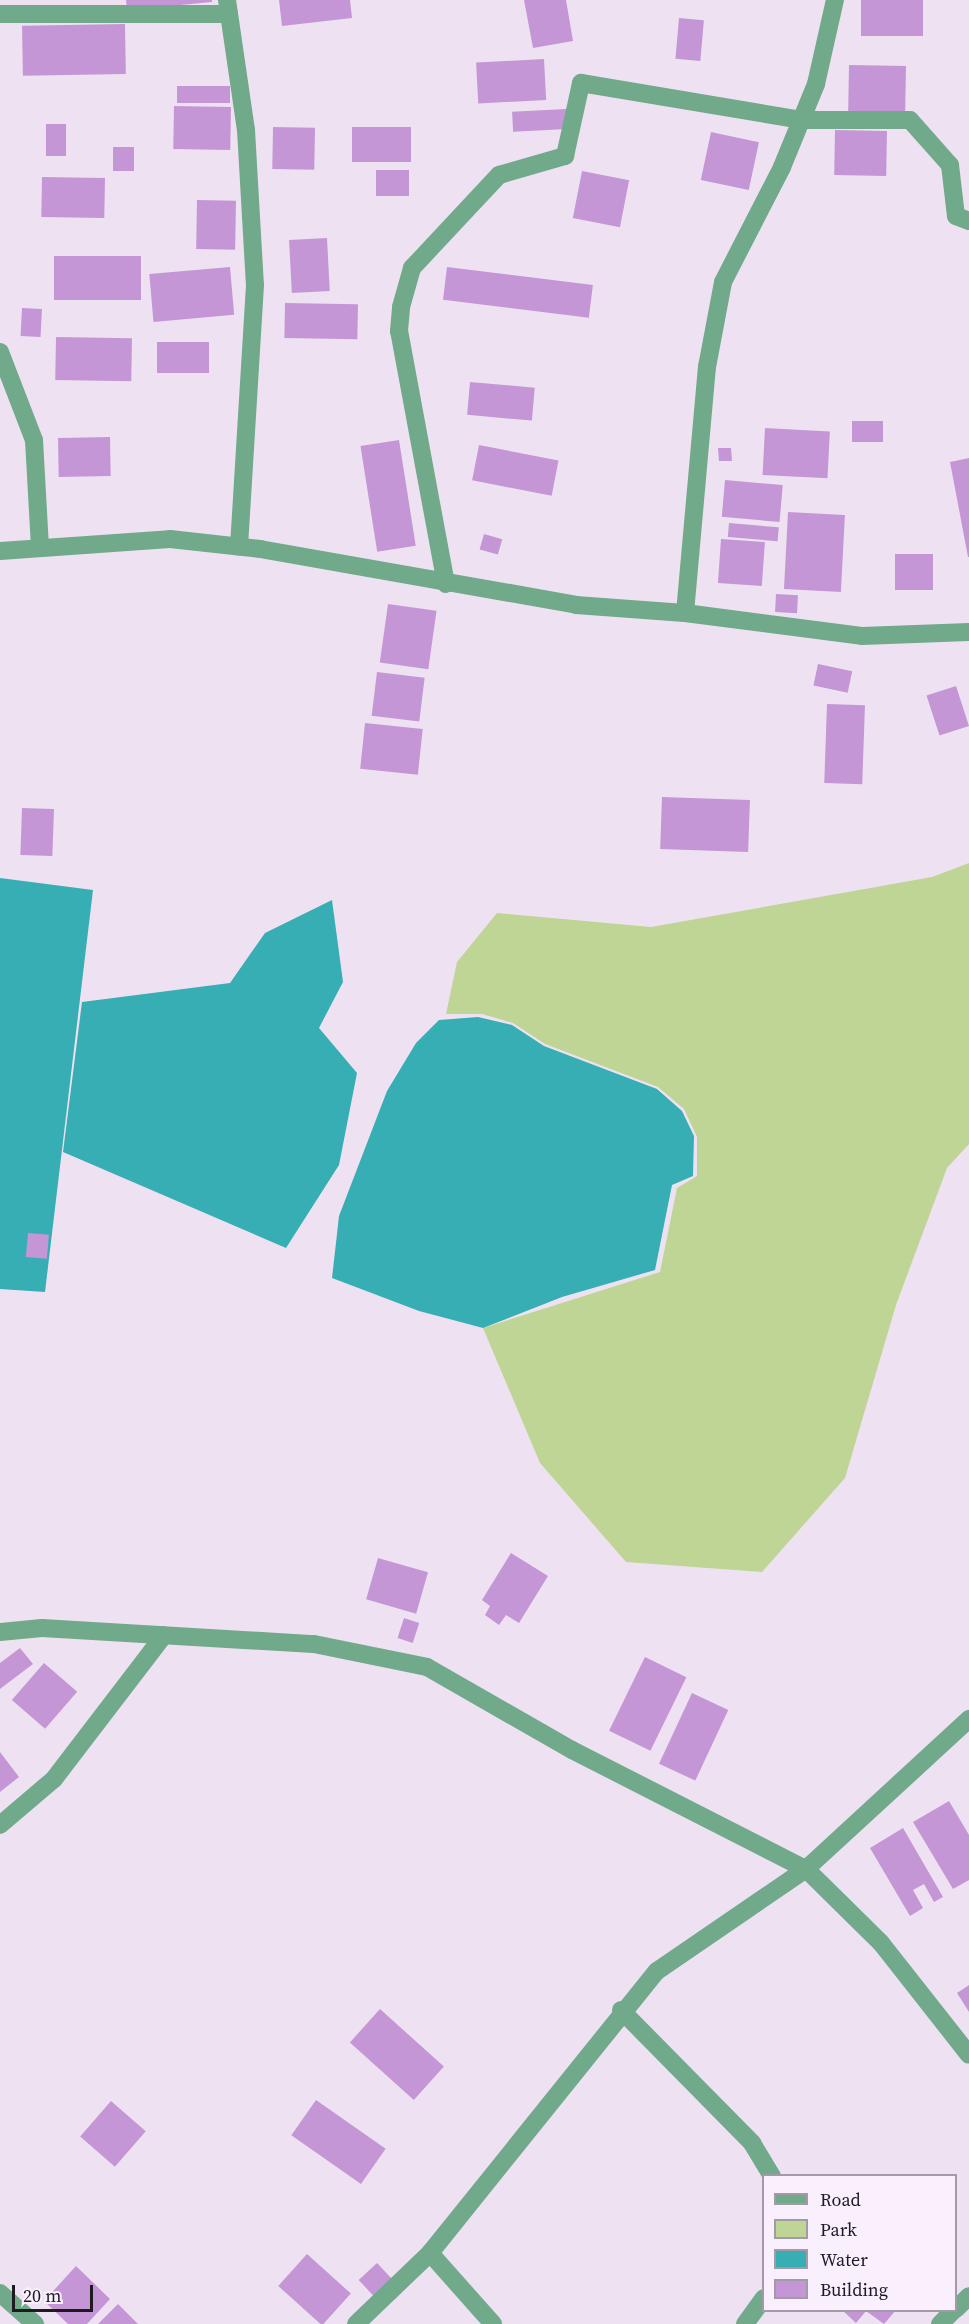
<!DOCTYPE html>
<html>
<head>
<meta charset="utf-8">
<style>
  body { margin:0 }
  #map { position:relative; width:969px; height:2324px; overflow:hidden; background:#eee2f2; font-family:"Source Serif 4",serif }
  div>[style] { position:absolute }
  .green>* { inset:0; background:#bfd595 }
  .water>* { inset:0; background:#36aeb4 }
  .building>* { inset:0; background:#c596d6; transform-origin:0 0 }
  .street>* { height:18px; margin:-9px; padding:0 9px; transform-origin:9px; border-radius:9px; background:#71a98b }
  span { translate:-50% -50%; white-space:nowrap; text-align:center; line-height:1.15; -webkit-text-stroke:5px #faf0fd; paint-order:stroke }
  .legend { position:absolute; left:762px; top:2174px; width:195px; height:138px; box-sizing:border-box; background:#faf0fd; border:2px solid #a29aa5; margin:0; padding:8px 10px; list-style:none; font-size:18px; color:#1e1a20 }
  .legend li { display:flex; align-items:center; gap:12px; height:30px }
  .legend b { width:30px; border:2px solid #a29aa5 }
  .scale { position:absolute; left:12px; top:2285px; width:81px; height:27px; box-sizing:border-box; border:3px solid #1e1a20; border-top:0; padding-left:8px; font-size:18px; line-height:21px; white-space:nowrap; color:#1e1a20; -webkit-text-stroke:4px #faf0fd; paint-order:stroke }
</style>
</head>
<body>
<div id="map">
  <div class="green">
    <div style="clip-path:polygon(969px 863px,969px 1144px,947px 1168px,896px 1305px,845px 1478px,762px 1572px,626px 1562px,540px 1463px,483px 1328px,660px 1272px,677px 1188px,697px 1176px,697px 1137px,684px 1109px,658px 1087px,545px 1044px,513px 1023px,482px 1014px,446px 1014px,457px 962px,497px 913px,651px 927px,932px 877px)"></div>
  </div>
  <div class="water">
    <div style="clip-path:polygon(0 878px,93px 890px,45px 1292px,0 1289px)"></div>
    <div style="clip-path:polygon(332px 900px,343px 982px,319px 1028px,357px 1073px,339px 1165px,286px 1248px,63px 1152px,82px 1002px,230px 983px,265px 933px)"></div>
    <div style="clip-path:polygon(478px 1017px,512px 1025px,544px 1046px,657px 1089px,682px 1111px,694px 1136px,693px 1176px,672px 1185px,655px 1270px,562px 1297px,483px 1328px,419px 1311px,332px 1278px,339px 1216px,387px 1091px,416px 1043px,439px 1020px)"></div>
  </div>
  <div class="building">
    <div style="clip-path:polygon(126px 0,212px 0,212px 2px,127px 10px)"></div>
    <div style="clip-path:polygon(279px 0,350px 0,352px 18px,282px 26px)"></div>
    <div style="clip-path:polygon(524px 0,566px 0,573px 41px,533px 48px)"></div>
    <div style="left:861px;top:0;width:62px;height:36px"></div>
    <div style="left:679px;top:18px;width:25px;height:41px;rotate:5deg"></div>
    <div style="left:125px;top:24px;width:50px;height:103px;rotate:89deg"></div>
    <div style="left:544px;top:59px;width:41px;height:68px;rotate:87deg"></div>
    <div style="left:849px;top:65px;width:57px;height:47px;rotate:1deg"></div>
    <div style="left:177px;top:86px;width:53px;height:17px"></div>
    <div style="left:174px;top:106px;width:57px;height:43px;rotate:1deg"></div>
    <div style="left:566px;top:109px;width:20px;height:54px;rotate:87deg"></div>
    <div style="left:46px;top:124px;width:20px;height:32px"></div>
    <div style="left:273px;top:127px;width:42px;height:42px;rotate:1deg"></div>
    <div style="left:352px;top:127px;width:59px;height:35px"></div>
    <div style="left:835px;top:130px;width:52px;height:45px;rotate:1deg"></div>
    <div style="left:711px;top:132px;width:49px;height:49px;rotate:12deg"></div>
    <div style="left:134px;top:147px;width:24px;height:21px;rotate:90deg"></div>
    <div style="left:376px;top:170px;width:33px;height:26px"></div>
    <div style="left:582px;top:171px;width:48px;height:48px;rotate:11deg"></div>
    <div style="left:42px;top:177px;width:63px;height:40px;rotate:1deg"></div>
    <div style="left:197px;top:200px;width:39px;height:49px;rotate:1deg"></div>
    <div style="left:327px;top:238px;width:53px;height:38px;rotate:87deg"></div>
    <div style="left:54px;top:256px;width:87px;height:44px"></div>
    <div style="left:230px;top:267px;width:48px;height:81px;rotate:85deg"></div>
    <div style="left:447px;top:267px;width:147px;height:33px;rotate:7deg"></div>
    <div style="left:285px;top:303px;width:73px;height:35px;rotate:1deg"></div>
    <div style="left:22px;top:308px;width:20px;height:28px;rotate:3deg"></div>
    <div style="left:56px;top:337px;width:76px;height:43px;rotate:1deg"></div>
    <div style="left:157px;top:342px;width:52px;height:31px"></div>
    <div style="left:470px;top:382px;width:65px;height:33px;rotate:5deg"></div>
    <div style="left:852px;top:421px;width:31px;height:21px"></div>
    <div style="left:765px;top:428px;width:65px;height:47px;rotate:3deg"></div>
    <div style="left:110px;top:437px;width:39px;height:52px;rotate:89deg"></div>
    <div style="left:399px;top:440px;width:107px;height:39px;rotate:81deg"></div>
    <div style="left:479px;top:445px;width:81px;height:36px;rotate:11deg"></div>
    <div style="clip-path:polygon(718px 448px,731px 448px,732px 461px,719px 461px)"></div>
    <div style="clip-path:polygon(969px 458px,969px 557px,968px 557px,950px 462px)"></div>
    <div style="left:725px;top:480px;width:58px;height:37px;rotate:5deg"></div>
    <div style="left:788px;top:512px;width:57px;height:77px;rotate:3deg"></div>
    <div style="left:729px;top:523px;width:50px;height:14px;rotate:5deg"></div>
    <div style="left:484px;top:534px;width:19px;height:16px;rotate:16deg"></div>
    <div style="left:721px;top:539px;width:44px;height:44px;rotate:4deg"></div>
    <div style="left:895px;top:554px;width:38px;height:36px"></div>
    <div style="left:776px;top:594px;width:22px;height:18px;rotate:3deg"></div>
    <div style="left:388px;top:604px;width:49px;height:59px;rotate:8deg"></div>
    <div style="left:818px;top:664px;width:35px;height:22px;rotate:12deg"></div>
    <div style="left:377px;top:672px;width:48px;height:44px;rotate:7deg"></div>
    <div style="left:956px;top:686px;width:42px;height:31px;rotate:72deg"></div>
    <div style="left:827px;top:704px;width:38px;height:79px;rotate:2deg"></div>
    <div style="left:365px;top:723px;width:58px;height:46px;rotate:6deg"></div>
    <div style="left:662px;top:797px;width:88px;height:52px;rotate:2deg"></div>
    <div style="left:22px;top:808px;width:32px;height:47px;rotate:2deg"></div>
    <div style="left:28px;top:1233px;width:21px;height:24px;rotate:5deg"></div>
    <div style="clip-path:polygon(511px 1553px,548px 1576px,519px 1623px,506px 1615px,499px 1625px,485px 1615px,490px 1606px,482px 1600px)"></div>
    <div style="left:378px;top:1558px;width:52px;height:43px;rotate:16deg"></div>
    <div style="left:404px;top:1618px;width:16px;height:21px;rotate:18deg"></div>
    <div style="clip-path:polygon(20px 1648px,33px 1664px,0 1689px,0 1663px)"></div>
    <div style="left:645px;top:1657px;width:46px;height:82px;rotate:26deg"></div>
    <div style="left:44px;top:1663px;width:44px;height:49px;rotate:41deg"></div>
    <div style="left:692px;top:1693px;width:40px;height:78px;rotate:25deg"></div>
    <div style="clip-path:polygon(0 1752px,19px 1777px,0 1792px)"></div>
    <div style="clip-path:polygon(949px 1801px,969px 1835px,969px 1880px,953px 1889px,913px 1822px)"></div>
    <div style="clip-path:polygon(903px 1828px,943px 1897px,934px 1902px,924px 1884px,913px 1890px,923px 1908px,910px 1916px,870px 1848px)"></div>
    <div style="clip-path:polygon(969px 1985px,969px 2012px,957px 1993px)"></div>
    <div style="left:380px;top:2009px;width:86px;height:45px;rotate:42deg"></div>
    <div style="left:316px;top:2100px;width:85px;height:43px;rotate:35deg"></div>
    <div style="left:111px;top:2101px;width:46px;height:47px;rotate:41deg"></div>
    <div style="left:307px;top:2254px;width:59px;height:43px;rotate:42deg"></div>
    <div style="left:377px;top:2263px;width:25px;height:25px;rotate:47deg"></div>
    <div style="clip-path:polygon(76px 2266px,110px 2299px,87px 2324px,68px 2324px,44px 2301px)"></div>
    <div style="clip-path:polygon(118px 2304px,138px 2324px,98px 2324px)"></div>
    <div style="clip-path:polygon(842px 2310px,896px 2310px,884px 2324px,866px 2311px,856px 2323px)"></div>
  </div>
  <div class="street">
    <div style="left:227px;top:0;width:131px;rotate:81.7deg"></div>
    <div style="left:246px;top:130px;width:155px;rotate:86.7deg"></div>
    <div style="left:255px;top:285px;width:262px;rotate:93.5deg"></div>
    <div style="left:0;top:14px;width:229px"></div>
    <div style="left:0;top:352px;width:94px;rotate:68.9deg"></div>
    <div style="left:34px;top:440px;width:108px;rotate:86.8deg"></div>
    <div style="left:0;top:551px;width:170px;rotate:-4deg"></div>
    <div style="left:170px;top:539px;width:91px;rotate:6.3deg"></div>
    <div style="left:260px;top:549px;width:321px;rotate:10deg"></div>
    <div style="left:576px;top:605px;width:109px;rotate:4.2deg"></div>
    <div style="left:685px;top:613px;width:178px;rotate:7.4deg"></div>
    <div style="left:862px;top:636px;width:107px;rotate:-2.1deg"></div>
    <div style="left:446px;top:584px;width:257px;rotate:-100.5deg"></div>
    <div style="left:399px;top:331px;width:24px;rotate:-85deg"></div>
    <div style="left:401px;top:307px;width:41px;rotate:-74.2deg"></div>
    <div style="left:412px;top:268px;width:127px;rotate:-46.9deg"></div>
    <div style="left:499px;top:175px;width:69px;rotate:-16.1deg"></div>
    <div style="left:565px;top:156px;width:75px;rotate:-77.6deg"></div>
    <div style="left:581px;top:83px;width:223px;rotate:9.5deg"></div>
    <div style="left:801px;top:120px;width:109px"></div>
    <div style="left:910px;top:120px;width:60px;rotate:48.4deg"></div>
    <div style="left:950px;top:165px;width:51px;rotate:83.3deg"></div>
    <div style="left:956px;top:216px;width:14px;rotate:21deg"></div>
    <div style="left:685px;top:613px;width:247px;rotate:-84.9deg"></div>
    <div style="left:707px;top:367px;width:86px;rotate:-79.3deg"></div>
    <div style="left:723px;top:282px;width:129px;rotate:-62.8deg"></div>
    <div style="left:782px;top:167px;width:90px;rotate:-67.7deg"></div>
    <div style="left:816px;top:84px;width:86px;rotate:-77.3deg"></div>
    <div style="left:0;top:1632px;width:42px;rotate:-5.4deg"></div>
    <div style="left:42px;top:1628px;width:272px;rotate:3.4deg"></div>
    <div style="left:314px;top:1644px;width:115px;rotate:11.5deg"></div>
    <div style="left:427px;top:1667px;width:167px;rotate:29.8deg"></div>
    <div style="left:572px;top:1750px;width:263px;rotate:27deg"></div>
    <div style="left:806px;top:1869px;width:105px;rotate:44.6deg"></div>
    <div style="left:881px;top:1943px;width:142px;rotate:51.8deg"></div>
    <div style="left:0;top:1825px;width:71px;rotate:-40.4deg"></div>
    <div style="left:54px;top:1779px;width:181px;rotate:-52.6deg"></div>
    <div style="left:621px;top:2010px;width:187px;rotate:45.4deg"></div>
    <div style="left:752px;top:2143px;width:39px;rotate:59deg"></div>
    <div style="left:430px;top:2253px;width:95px;rotate:48.4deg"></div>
    <div style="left:0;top:2293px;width:47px;rotate:41.5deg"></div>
    <div style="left:956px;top:2309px;width:18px;rotate:-45deg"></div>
    <div style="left:356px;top:2324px;width:103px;rotate:-43.8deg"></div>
    <div style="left:430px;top:2253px;width:362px;rotate:-51.2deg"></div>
    <div style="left:657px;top:1971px;width:181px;rotate:-34.4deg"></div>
    <div style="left:806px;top:1869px;width:222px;rotate:-42.6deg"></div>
    <div style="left:745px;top:2324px;width:32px;rotate:-54deg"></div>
    <div style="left:940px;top:2324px;width:20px;rotate:-45deg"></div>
  </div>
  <ul class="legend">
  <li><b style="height:8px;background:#71a98b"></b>Road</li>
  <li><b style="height:16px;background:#bfd595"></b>Park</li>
  <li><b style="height:16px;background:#36aeb4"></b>Water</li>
  <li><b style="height:16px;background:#c596d6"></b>Building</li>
  </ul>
  <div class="scale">20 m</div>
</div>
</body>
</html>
